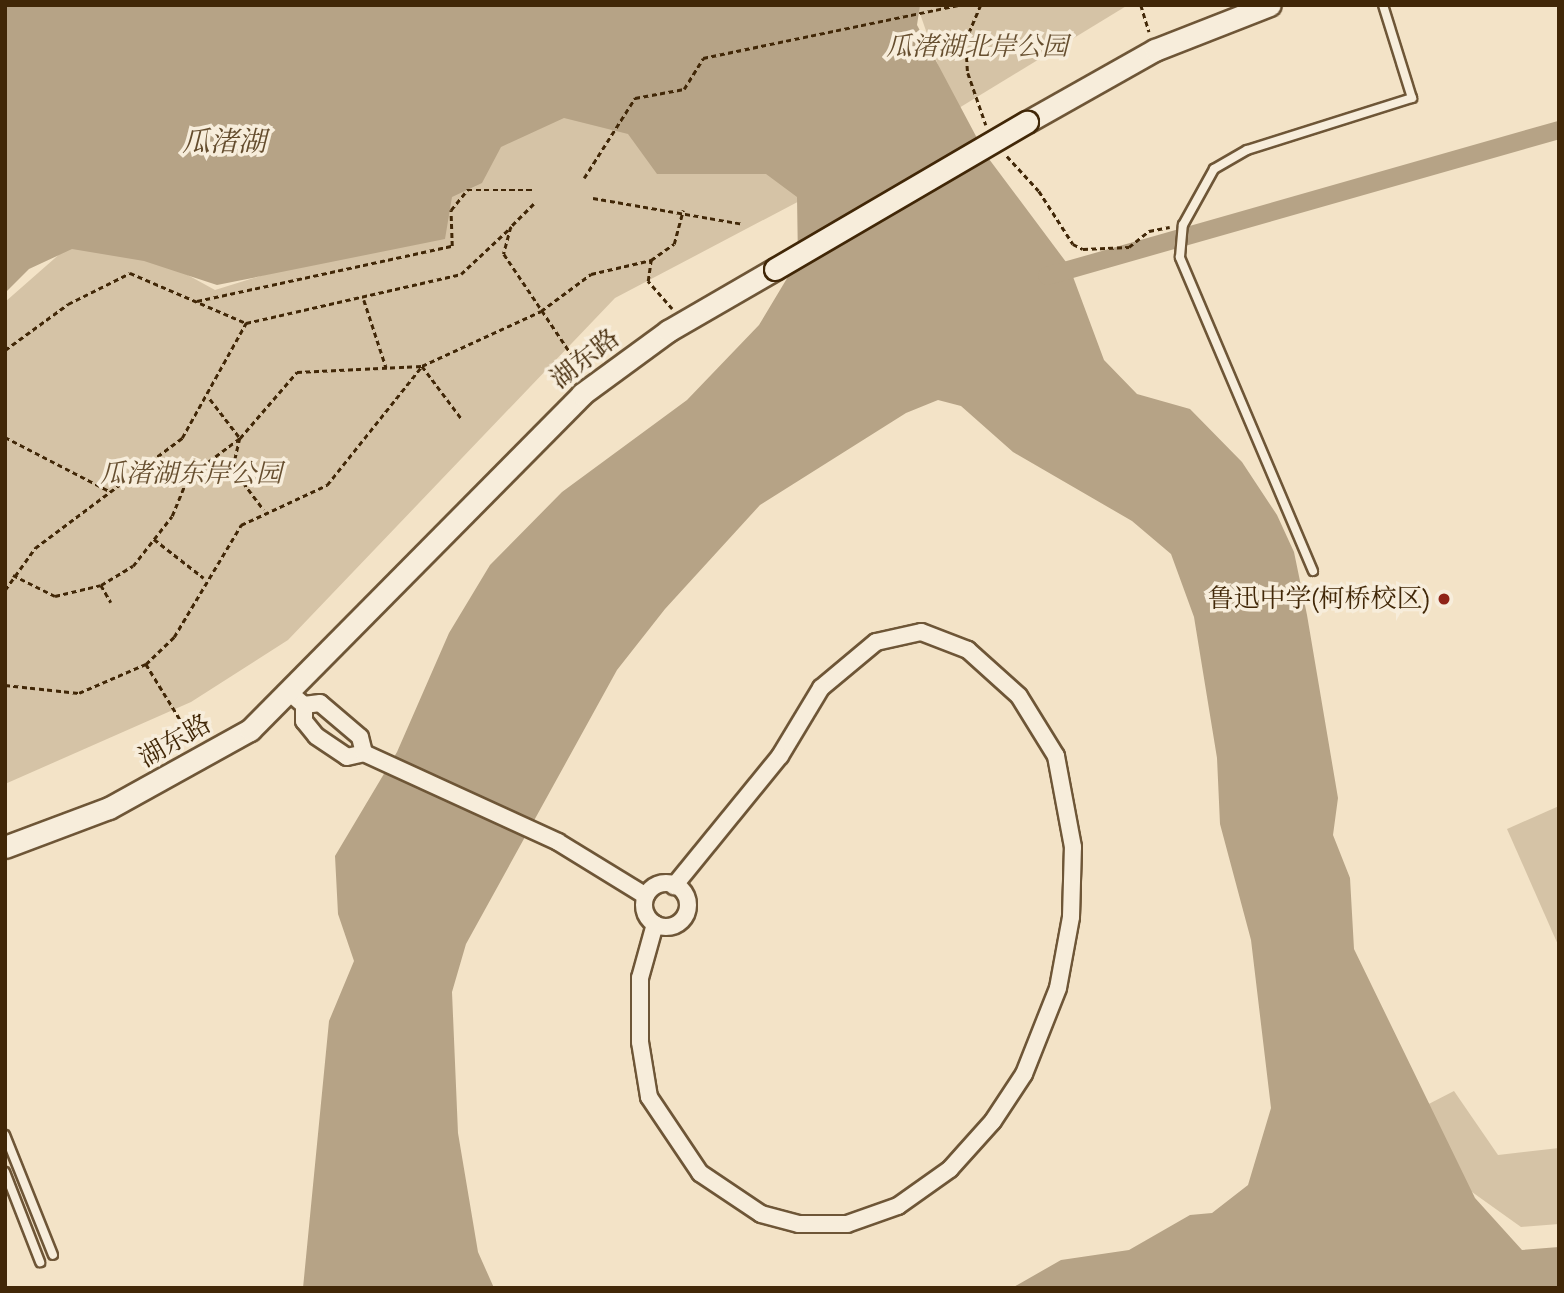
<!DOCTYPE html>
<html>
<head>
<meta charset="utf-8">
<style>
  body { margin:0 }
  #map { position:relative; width:1564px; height:1293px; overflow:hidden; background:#f3e3c7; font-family:"IM FELL Great Primer","Noto Serif SC",serif }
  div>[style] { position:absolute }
  .green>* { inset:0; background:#d5c3a6 }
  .water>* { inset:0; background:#b6a386 }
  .canal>* { height:18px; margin:-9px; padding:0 9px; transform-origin:9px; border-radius:9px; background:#b6a386 }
  .path>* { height:2.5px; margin-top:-1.25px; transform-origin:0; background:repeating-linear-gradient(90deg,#412707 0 5px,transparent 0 8.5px) }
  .roads { filter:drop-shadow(2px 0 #6e5637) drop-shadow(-2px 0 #6e5637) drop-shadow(0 2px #6e5637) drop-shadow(0 -2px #6e5637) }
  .lane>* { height:8px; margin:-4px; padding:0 4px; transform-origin:4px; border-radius:4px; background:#f7eddb }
  .street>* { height:16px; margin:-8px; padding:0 8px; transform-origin:8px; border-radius:8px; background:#f7eddb }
  .street>.ring { margin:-8px; padding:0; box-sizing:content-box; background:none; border:16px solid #f7eddb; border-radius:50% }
  .secondary>* { height:21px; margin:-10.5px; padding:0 10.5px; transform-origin:10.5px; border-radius:10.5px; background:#f7eddb }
  .bridges { filter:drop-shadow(2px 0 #412707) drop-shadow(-2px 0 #412707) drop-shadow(0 2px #412707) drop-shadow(0 -2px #412707) }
  .secondary-bridge>* { height:21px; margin:-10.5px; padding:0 10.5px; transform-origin:10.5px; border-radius:10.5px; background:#f7eddb }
  .dots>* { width:19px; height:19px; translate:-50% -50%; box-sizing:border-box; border:4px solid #f7eddb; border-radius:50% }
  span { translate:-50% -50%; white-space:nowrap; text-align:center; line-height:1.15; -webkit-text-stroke:7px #f7eddb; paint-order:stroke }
  .park-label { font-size:26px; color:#664e2f; font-style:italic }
  .street-label { font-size:26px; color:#412707 }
  .poi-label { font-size:26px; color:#412707 }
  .right { translate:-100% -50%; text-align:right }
  .water-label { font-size:28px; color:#644c2d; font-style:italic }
  .frame { position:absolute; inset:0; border:7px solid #412707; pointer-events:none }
</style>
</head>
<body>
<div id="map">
  <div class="green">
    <div style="clip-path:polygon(917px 5px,1128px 5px,954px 111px)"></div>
    <div style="clip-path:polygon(561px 99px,772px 158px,807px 197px,615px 298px,288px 640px,191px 702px,5px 784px,5px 302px,79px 237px,113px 234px,215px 290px,437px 221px,441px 184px)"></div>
    <div style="clip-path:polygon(1559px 806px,1559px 947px,1507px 829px)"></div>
    <div style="clip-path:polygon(1454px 1091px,1498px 1155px,1559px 1148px,1559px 1224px,1521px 1227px,1465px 1187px,1419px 1109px)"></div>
  </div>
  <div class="water">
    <div style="clip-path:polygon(5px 5px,920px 5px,917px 25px,986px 155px,1069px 266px,1104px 360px,1137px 394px,1190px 409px,1242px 462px,1277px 515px,1294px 552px,1307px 615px,1338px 798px,1333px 835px,1350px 878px,1354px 949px,1475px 1198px,1522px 1250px,1559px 1247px,1559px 1288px,1012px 1288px,1061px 1260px,1129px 1250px,1190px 1215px,1212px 1213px,1248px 1185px,1271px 1108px,1251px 940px,1220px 824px,1217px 758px,1194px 617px,1171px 554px,1132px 521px,1013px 452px,961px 406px,938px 400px,906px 413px,760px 505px,665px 609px,617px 670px,466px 944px,452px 992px,458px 1133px,478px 1252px,494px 1288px,303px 1288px,329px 1021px,354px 961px,338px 914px,335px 856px,397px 752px,449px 633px,490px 565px,562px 492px,687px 400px,759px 325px,798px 260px,797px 197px,766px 174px,657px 174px,628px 134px,564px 118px,501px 147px,482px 183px,452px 197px,445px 239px,217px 285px,144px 261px,72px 249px,29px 269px,5px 293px)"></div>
  </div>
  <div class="canal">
    <div style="left:1047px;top:276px;width:532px;rotate:-15.92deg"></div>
  </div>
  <div class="path">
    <div style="left:981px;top:5px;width:38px;rotate:113deg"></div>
    <div style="left:966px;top:40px;width:33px;rotate:87deg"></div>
    <div style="left:968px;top:73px;width:55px;rotate:70.9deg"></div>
    <div style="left:1141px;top:5px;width:28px;rotate:73deg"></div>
    <div style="left:1007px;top:156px;width:47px;rotate:47.6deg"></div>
    <div style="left:1039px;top:191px;width:63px;rotate:57.3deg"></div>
    <div style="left:1073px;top:244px;width:11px;rotate:27deg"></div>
    <div style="left:1083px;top:249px;width:46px;rotate:-2.5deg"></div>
    <div style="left:1129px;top:247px;width:26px;rotate:-39deg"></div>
    <div style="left:1149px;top:231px;width:21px;rotate:-11deg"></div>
    <div style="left:584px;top:178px;width:95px;rotate:-57.5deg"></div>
    <div style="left:635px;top:98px;width:50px;rotate:-10.4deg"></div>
    <div style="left:684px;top:89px;width:36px;rotate:-58deg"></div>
    <div style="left:703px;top:58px;width:262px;rotate:-11.7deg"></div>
    <div style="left:593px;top:198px;width:152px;rotate:9.8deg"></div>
    <div style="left:534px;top:204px;width:33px;rotate:135deg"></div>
    <div style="left:511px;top:227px;width:28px;rotate:105deg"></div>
    <div style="left:504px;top:254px;width:140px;rotate:56.1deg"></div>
    <div style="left:364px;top:300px;width:71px;rotate:71.8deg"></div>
    <div style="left:197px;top:301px;width:261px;rotate:-12.2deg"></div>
    <div style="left:452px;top:246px;width:36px;rotate:-92deg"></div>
    <div style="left:451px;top:210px;width:26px;rotate:-51deg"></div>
    <div style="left:467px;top:190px;width:68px"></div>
    <div style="left:672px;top:309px;width:37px;rotate:-131deg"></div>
    <div style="left:648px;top:281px;width:21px;rotate:-82deg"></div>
    <div style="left:651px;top:260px;width:28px;rotate:-35deg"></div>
    <div style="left:674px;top:244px;width:35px;rotate:-75deg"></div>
    <div style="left:5px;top:350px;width:78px;rotate:-36.1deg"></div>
    <div style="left:68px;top:304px;width:69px;rotate:-26.6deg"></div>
    <div style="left:130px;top:273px;width:126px;rotate:23.3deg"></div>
    <div style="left:246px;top:323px;width:221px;rotate:-12.8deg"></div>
    <div style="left:461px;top:274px;width:69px;rotate:-43.2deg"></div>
    <div style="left:210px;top:399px;width:49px;rotate:52.4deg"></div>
    <div style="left:5px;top:437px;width:119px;rotate:27.4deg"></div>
    <div style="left:240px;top:438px;width:32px;rotate:103deg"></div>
    <div style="left:233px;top:469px;width:51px;rotate:52.9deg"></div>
    <div style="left:154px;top:539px;width:63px;rotate:38deg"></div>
    <div style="left:13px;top:575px;width:47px;rotate:26.6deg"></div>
    <div style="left:55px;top:596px;width:47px;rotate:-13.4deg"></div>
    <div style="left:101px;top:585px;width:37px;rotate:-31deg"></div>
    <div style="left:133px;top:566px;width:63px;rotate:-52deg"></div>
    <div style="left:172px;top:516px;width:42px;rotate:-67.7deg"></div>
    <div style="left:188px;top:477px;width:65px;rotate:-36.9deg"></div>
    <div style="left:240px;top:438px;width:87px;rotate:-49.2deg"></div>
    <div style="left:297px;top:372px;width:125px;rotate:-2.7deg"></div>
    <div style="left:422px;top:366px;width:131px;rotate:-24.8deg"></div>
    <div style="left:541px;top:311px;width:62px;rotate:-36.5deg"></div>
    <div style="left:591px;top:274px;width:62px;rotate:-13.1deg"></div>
    <div style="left:101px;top:585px;width:20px;rotate:60deg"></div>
    <div style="left:5px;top:590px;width:52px;rotate:-54.5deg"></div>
    <div style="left:35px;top:548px;width:184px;rotate:-36.8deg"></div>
    <div style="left:182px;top:438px;width:132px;rotate:-60.9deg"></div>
    <div style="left:146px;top:664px;width:92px;rotate:58.4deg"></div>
    <div style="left:5px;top:685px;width:74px;rotate:6.2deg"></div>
    <div style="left:79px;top:693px;width:73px;rotate:-23.4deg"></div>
    <div style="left:146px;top:664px;width:39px;rotate:-44deg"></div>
    <div style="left:174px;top:637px;width:131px;rotate:-59.1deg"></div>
    <div style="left:241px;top:525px;width:95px;rotate:-24.9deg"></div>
    <div style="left:327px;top:485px;width:152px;rotate:-51.4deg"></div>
    <div style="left:422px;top:366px;width:65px;rotate:53.1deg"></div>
  </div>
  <div class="roads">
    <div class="lane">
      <div style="left:1313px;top:571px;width:341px;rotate:-113deg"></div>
      <div style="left:1180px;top:257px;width:32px;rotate:-85deg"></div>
      <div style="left:1183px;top:225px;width:64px;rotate:-61deg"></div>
      <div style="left:1214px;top:169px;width:38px;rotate:-30deg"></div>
      <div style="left:1247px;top:150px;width:173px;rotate:-17.5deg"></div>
      <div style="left:1412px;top:98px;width:97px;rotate:-107.3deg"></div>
      <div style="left:5px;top:1135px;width:129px;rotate:68.2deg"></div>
      <div style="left:5px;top:1172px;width:97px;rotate:68.7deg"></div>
    </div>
    <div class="street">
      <div style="left:290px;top:693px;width:18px;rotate:41deg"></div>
      <div style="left:304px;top:705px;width:16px;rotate:90deg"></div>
      <div style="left:304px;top:721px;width:19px;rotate:51deg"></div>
      <div style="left:316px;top:736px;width:37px;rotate:34deg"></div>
      <div style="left:347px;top:757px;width:17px;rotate:-13deg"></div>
      <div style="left:364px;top:753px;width:16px;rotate:-104deg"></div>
      <div style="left:360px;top:737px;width:52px;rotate:-139.6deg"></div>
      <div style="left:320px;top:703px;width:16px;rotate:173deg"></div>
      <div style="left:364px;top:753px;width:213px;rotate:24.6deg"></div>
      <div style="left:558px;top:842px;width:103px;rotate:31.5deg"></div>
      <div class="ring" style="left:644px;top:883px;width:28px;height:28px"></div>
      <div style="left:655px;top:924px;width:56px;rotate:105.5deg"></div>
      <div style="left:640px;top:978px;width:64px;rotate:90deg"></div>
      <div style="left:640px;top:1042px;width:56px;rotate:80.7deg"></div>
      <div style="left:649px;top:1097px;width:92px;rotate:56.1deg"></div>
      <div style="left:700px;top:1173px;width:73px;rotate:33.9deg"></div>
      <div style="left:761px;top:1214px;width:39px;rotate:15deg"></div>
      <div style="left:799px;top:1224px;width:48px"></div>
      <div style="left:847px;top:1224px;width:54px;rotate:-19.4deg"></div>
      <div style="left:898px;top:1206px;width:64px;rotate:-35.4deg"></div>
      <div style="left:950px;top:1169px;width:64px;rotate:-48.1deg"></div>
      <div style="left:993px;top:1121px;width:56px;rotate:-56.6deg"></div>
      <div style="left:1024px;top:1074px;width:92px;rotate:-68.4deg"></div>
      <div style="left:1058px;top:988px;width:72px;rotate:-79.6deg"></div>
      <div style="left:1071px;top:917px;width:70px;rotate:-88.4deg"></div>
      <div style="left:1073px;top:847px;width:93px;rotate:-100.6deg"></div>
      <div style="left:1056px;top:756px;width:70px;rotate:-121.7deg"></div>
      <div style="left:1019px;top:696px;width:69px;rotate:-138deg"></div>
      <div style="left:968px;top:650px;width:50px;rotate:-159deg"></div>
      <div style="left:921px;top:632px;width:46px;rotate:167.5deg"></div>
      <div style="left:876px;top:642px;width:72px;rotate:140.1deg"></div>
      <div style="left:821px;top:688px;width:79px;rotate:121.1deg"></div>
      <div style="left:780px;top:756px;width:168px;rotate:129.2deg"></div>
    </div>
    <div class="secondary">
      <div style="left:1027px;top:122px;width:147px;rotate:-29.4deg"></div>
      <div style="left:1155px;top:50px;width:123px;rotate:-21.4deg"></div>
      <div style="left:5px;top:847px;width:111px;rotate:-20.6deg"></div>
      <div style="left:109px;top:808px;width:161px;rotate:-29deg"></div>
      <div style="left:250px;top:730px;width:472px;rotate:-45.3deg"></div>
      <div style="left:582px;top:394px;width:107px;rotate:-36.2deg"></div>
      <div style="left:668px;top:331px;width:124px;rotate:-30.1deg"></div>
    </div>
  </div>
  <div class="bridges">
    <div class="secondary-bridge">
      <div style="left:775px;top:269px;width:292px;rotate:-30.3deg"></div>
    </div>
  </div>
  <div class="dots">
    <div style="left:1444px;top:599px;background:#8f2418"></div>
  </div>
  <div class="park-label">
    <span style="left:977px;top:47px">瓜渚湖北岸公园</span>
    <span style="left:191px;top:474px">瓜渚湖东岸公园</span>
  </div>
  <div class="street-label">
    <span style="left:585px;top:359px;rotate:-38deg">湖东路</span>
    <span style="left:175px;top:741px;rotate:-30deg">湖东路</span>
  </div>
  <div class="poi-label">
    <span class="right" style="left:1430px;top:599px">鲁迅中学(柯桥校区)</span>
  </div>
  <div class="water-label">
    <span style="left:224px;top:142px">瓜渚湖</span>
  </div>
  <div class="frame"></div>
</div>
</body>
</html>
